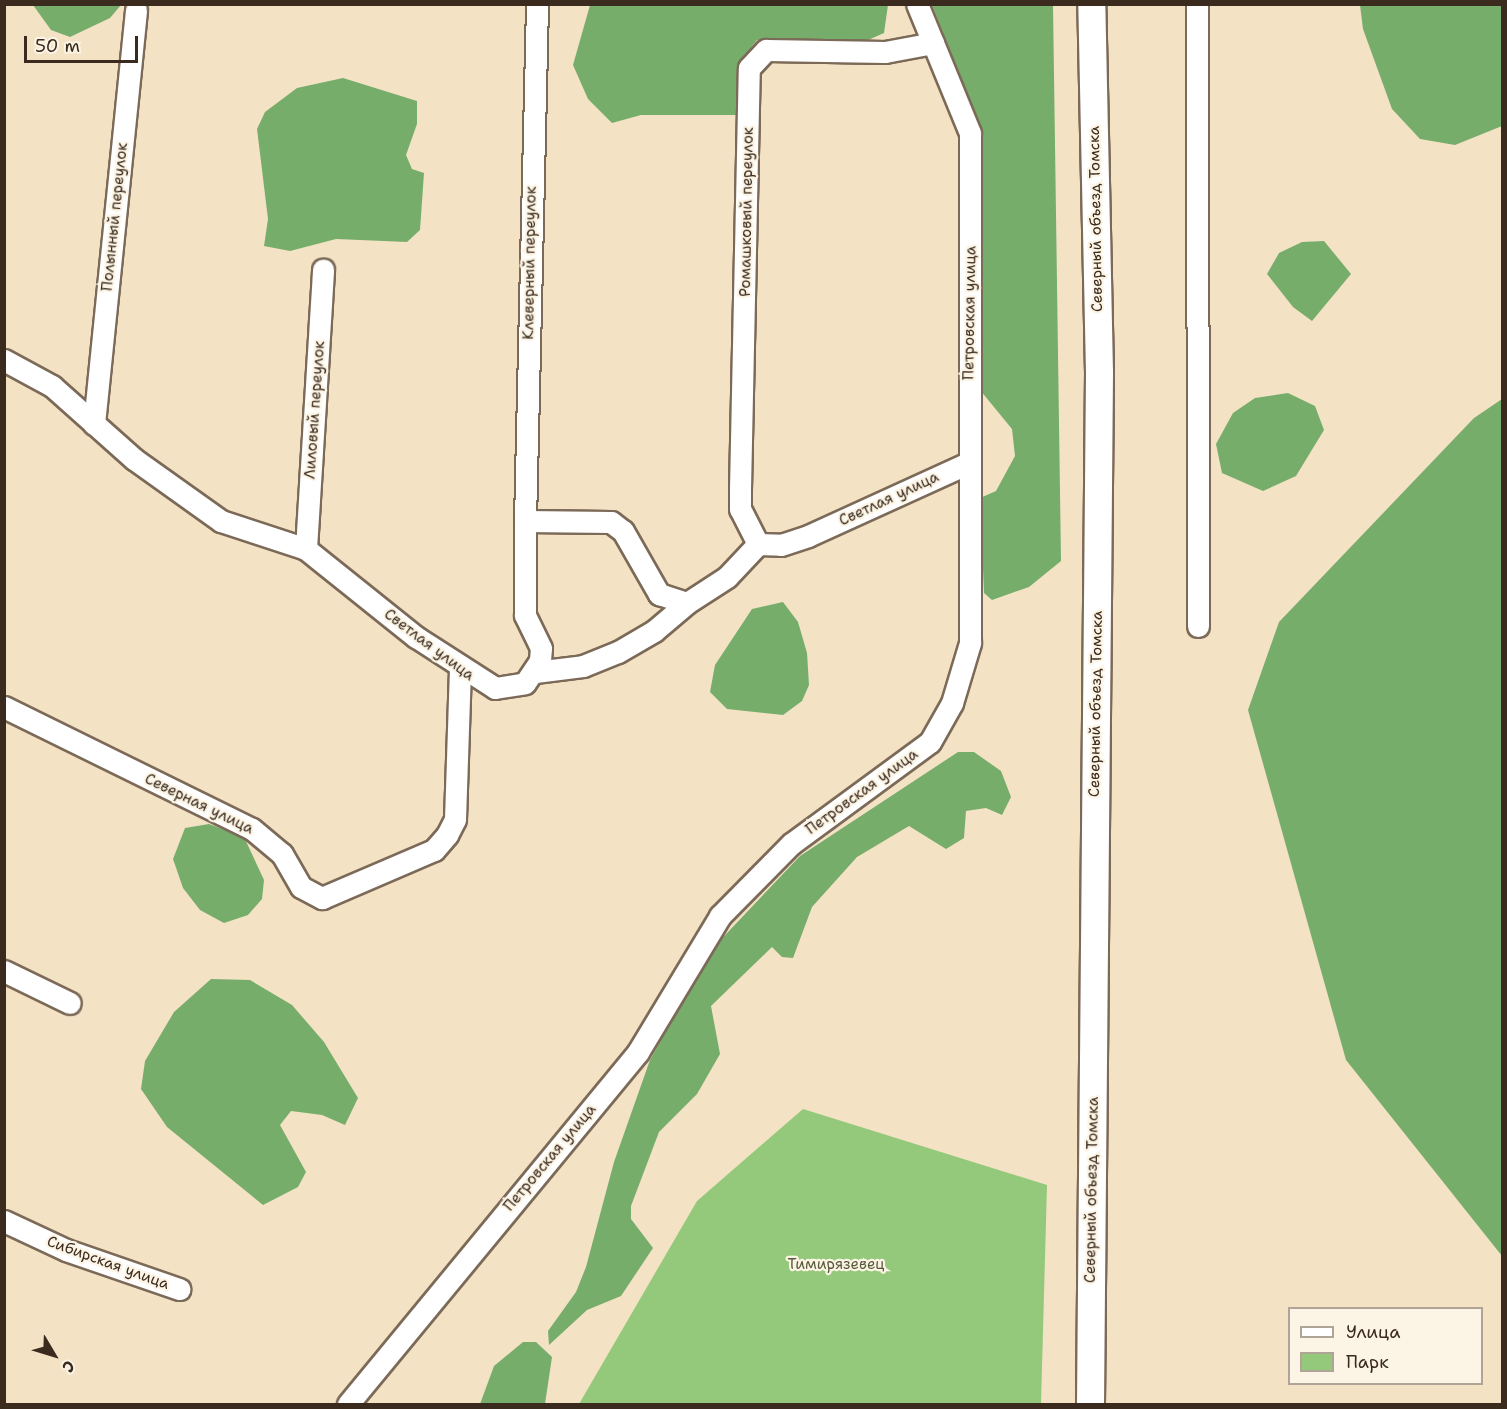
<!DOCTYPE html>
<html>
<head>
<meta charset="utf-8">
<style>
  body { margin:0 }
  #map { position:relative; width:1507px; height:1409px; overflow:hidden; background:#f4e2c5; font-family:"Shantell Sans",sans-serif }
  div>[style] { position:absolute }
  .green>* { inset:0; background:#94c97b }
  .forest>* { inset:0; background:#77ad6b }
  .roads { filter:drop-shadow(2px 0 #7c6a58) drop-shadow(-2px 0 #7c6a58) drop-shadow(0 2px #7c6a58) drop-shadow(0 -2px #7c6a58) }
  .minor>* { height:21px; margin:-10.5px; padding:0 10.5px; transform-origin:10.5px; border-radius:10.5px; background:#fff }
  .major>* { height:27px; margin:-13.5px; padding:0 13.5px; transform-origin:13.5px; border-radius:13.5px; background:#fff }
  span { translate:-50% -50%; white-space:nowrap; text-align:center; line-height:1.15; -webkit-text-stroke:4.5px #fcf5e5; paint-order:stroke }
  .street-label { font-size:15px; color:#3b2a1e }
  .park-label { font-size:15px; color:#565a3a }
  .frame { position:absolute; inset:0; border:6px solid #3b2a1e; pointer-events:none }
  .legend { position:absolute; left:1288px; top:1307px; width:195px; height:78px; box-sizing:border-box; background:#fcf5e5; border:2px solid #afa495; margin:0; padding:8px 10px; list-style:none; font-size:18px; color:#3b2a1e }
  .legend li { display:flex; align-items:center; gap:12px; height:30px }
  .legend b { width:30px; border:2px solid #afa495 }
  .north { position:absolute; left:24px; top:1325px; width:60px; height:60px; -webkit-text-stroke:4px #fcf5e5; paint-order:stroke; rotate:128deg; font-size:16px; font-weight:700; line-height:24px; text-align:center; color:#3b2a1e }
  .north::after { content:''; display:block; margin:auto; width:21px; height:27px; background:#3b2a1e; clip-path:polygon(50% 0,100% 100%,50% 72%,0 100%) }
  .scale { position:absolute; left:24px; top:36px; width:114px; height:27px; box-sizing:border-box; border:3px solid #3b2a1e; border-top:0; padding-left:8px; font-size:18px; line-height:21px; white-space:nowrap; color:#3b2a1e; -webkit-text-stroke:4px #fcf5e5; paint-order:stroke }
</style>
</head>
<body>
<div id="map">
  <div class="green">
    <div style="clip-path:polygon(803px 1109px,1047px 1185px,1041px 1404px,579px 1404px,697px 1201px)"></div>
  </div>
  <div class="forest">
    <div style="clip-path:polygon(33px 5px,33px 4px,121px 5px,110px 18px,70px 37px,51px 30px)"></div>
    <div style="clip-path:polygon(590px 5px,888px 5px,884px 33px,868px 40px,757px 40px,742px 59px,738px 115px,641px 115px,612px 123px,588px 99px,573px 65px)"></div>
    <div style="clip-path:polygon(932px 5px,1053px 5px,1061px 561px,1029px 587px,992px 600px,984px 593px,980px 498px,996px 491px,1015px 456px,1012px 429px,980px 390px,982px 161px,974px 111px)"></div>
    <div style="clip-path:polygon(1360px 5px,1502px 5px,1502px 126px,1455px 145px,1420px 139px,1392px 109px,1363px 29px)"></div>
    <div style="clip-path:polygon(343px 78px,417px 101px,417px 124px,406px 155px,412px 169px,424px 173px,420px 230px,407px 242px,336px 239px,290px 251px,264px 246px,268px 219px,257px 129px,265px 112px,297px 88px)"></div>
    <div style="clip-path:polygon(1324px 241px,1351px 274px,1312px 321px,1293px 307px,1267px 274px,1279px 253px,1302px 242px)"></div>
    <div style="clip-path:polygon(1288px 393px,1315px 406px,1324px 430px,1296px 476px,1263px 491px,1222px 473px,1216px 444px,1233px 413px,1255px 398px)"></div>
    <div style="clip-path:polygon(1502px 399px,1502px 1256px,1346px 1060px,1248px 710px,1279px 622px,1474px 418px)"></div>
    <div style="clip-path:polygon(783px 602px,798px 622px,807px 653px,809px 685px,802px 701px,783px 715px,727px 709px,710px 692px,715px 665px,752px 609px)"></div>
    <div style="clip-path:polygon(958px 752px,974px 752px,1001px 771px,1011px 797px,1002px 815px,986px 808px,966px 811px,964px 838px,946px 849px,909px 826px,857px 857px,812px 907px,793px 958px,782px 957px,772px 947px,711px 1006px,720px 1054px,697px 1094px,659px 1132px,631px 1206px,631px 1219px,653px 1248px,621px 1296px,587px 1310px,549px 1345px,548px 1331px,576px 1292px,586px 1267px,614px 1162px,650px 1060px,710px 951px,800px 856px)"></div>
    <div style="clip-path:polygon(209px 824px,244px 837px,264px 880px,262px 899px,248px 915px,224px 923px,200px 910px,183px 888px,173px 859px,185px 828px)"></div>
    <div style="clip-path:polygon(211px 979px,250px 980px,292px 1005px,324px 1042px,358px 1098px,345px 1125px,322px 1115px,291px 1111px,280px 1125px,306px 1172px,298px 1187px,263px 1205px,167px 1127px,141px 1089px,145px 1061px,174px 1012px)"></div>
    <div style="clip-path:polygon(523px 1342px,536px 1342px,552px 1357px,545px 1404px,480px 1404px,494px 1366px)"></div>
  </div>
  <div class="roads">
    <div class="minor">
      <div style="left:1197px;top:4px;width:622px;rotate:89.91deg"></div>
      <div style="left:4px;top:360px;width:55px;rotate:28.4deg"></div>
      <div style="left:52px;top:386px;width:110px;rotate:41.7deg"></div>
      <div style="left:134px;top:459px;width:107px;rotate:35.5deg"></div>
      <div style="left:221px;top:521px;width:89px;rotate:18.2deg"></div>
      <div style="left:306px;top:549px;width:141px;rotate:38.7deg"></div>
      <div style="left:416px;top:637px;width:94px;rotate:32.8deg"></div>
      <div style="left:495px;top:688px;width:30px;rotate:-9deg"></div>
      <div style="left:525px;top:683px;width:27px;rotate:-56deg"></div>
      <div style="left:540px;top:661px;width:13px;rotate:-86deg"></div>
      <div style="left:541px;top:648px;width:37px;rotate:-116deg"></div>
      <div style="left:525px;top:615px;width:94px;rotate:-90deg"></div>
      <div style="left:525px;top:521px;width:86px;rotate:0.7deg"></div>
      <div style="left:611px;top:522px;width:15px;rotate:37deg"></div>
      <div style="left:623px;top:531px;width:73px;rotate:60.3deg"></div>
      <div style="left:659px;top:594px;width:29px;rotate:18deg"></div>
      <div style="left:687px;top:603px;width:48px;rotate:-33deg"></div>
      <div style="left:727px;top:577px;width:45px;rotate:-46.8deg"></div>
      <div style="left:758px;top:544px;width:23px;rotate:2deg"></div>
      <div style="left:781px;top:545px;width:28px;rotate:-18deg"></div>
      <div style="left:808px;top:536px;width:174px;rotate:-24.5deg"></div>
      <div style="left:94px;top:424px;width:416px;rotate:-84.2deg"></div>
      <div style="left:525px;top:521px;width:517px;rotate:-88.67deg"></div>
      <div style="left:758px;top:544px;width:39px;rotate:-117deg"></div>
      <div style="left:740px;top:509px;width:20px;rotate:-90deg"></div>
      <div style="left:740px;top:489px;width:421px;rotate:-88.8deg"></div>
      <div style="left:749px;top:68px;width:25px;rotate:-47deg"></div>
      <div style="left:766px;top:50px;width:119px;rotate:1deg"></div>
      <div style="left:885px;top:52px;width:49px;rotate:-10.6deg"></div>
      <div style="left:306px;top:549px;width:280px;rotate:-86.5deg"></div>
      <div style="left:535px;top:672px;width:48px;rotate:-7.1deg"></div>
      <div style="left:583px;top:666px;width:38px;rotate:-22deg"></div>
      <div style="left:618px;top:652px;width:42px;rotate:-30.3deg"></div>
      <div style="left:654px;top:631px;width:43px;rotate:-40.3deg"></div>
      <div style="left:4px;top:707px;width:276px;rotate:26.2deg"></div>
      <div style="left:252px;top:829px;width:39px;rotate:40deg"></div>
      <div style="left:282px;top:854px;width:38px;rotate:60deg"></div>
      <div style="left:301px;top:887px;width:24px;rotate:28deg"></div>
      <div style="left:322px;top:898px;width:122px;rotate:-23.2deg"></div>
      <div style="left:434px;top:850px;width:20px;rotate:-49deg"></div>
      <div style="left:447px;top:835px;width:18px;rotate:-63deg"></div>
      <div style="left:455px;top:819px;width:150px;rotate:-88.1deg"></div>
      <div style="left:4px;top:971px;width:73px;rotate:25.9deg"></div>
      <div style="left:4px;top:1221px;width:68px;rotate:25.1deg"></div>
      <div style="left:66px;top:1250px;width:120px;rotate:19deg"></div>
      <div style="left:348px;top:1404px;width:456px;rotate:-50.5deg"></div>
      <div style="left:638px;top:1052px;width:159px;rotate:-58.9deg"></div>
      <div style="left:720px;top:916px;width:101px;rotate:-45.4deg"></div>
      <div style="left:791px;top:844px;width:172px;rotate:-36.3deg"></div>
      <div style="left:930px;top:742px;width:45px;rotate:-60.6deg"></div>
      <div style="left:952px;top:703px;width:63px;rotate:-73.3deg"></div>
      <div style="left:970px;top:643px;width:510px;rotate:-90deg"></div>
      <div style="left:970px;top:133px;width:139px;rotate:-112.3deg"></div>
    </div>
    <div class="major">
      <div style="left:1090px;top:1404px;width:1032px;rotate:-89.5deg"></div>
      <div style="left:1099px;top:372px;width:368px;rotate:-91.2deg"></div>
    </div>
  </div>
  <div class="street-label">
    <span style="left:747px;top:212px;rotate:-89deg">Ромашковый переулок</span>
    <span style="left:115px;top:217px;rotate:-84deg">Полынный переулок</span>
    <span style="left:1096px;top:219px;rotate:-91deg">Северный объезд Томска</span>
    <span style="left:530px;top:263px;rotate:-89deg">Клеверный переулок</span>
    <span style="left:970px;top:313px;rotate:-89deg">Петровская улица</span>
    <span style="left:315px;top:410px;rotate:-86deg">Лиловый переулок</span>
    <span style="left:889px;top:499px;rotate:-25deg">Светлая улица</span>
    <span style="left:429px;top:645px;rotate:37deg">Светлая улица</span>
    <span style="left:1096px;top:704px;rotate:-89deg">Северный объезд Томска</span>
    <span style="left:862px;top:792px;rotate:-36deg">Петровская улица</span>
    <span style="left:199px;top:804px;rotate:26deg">Северная улица</span>
    <span style="left:550px;top:1158px;rotate:-50deg">Петровская улица</span>
    <span style="left:1092px;top:1190px;rotate:-89deg">Северный объезд Томска</span>
    <span style="left:108px;top:1263px;rotate:20deg">Сибирская улица</span>
  </div>
  <div class="park-label">
    <span style="left:836px;top:1265px">Тимирязевец</span>
  </div>
  <div class="frame"></div>
  <ul class="legend">
  <li><b style="height:8px;background:#fff"></b>Улица</li>
  <li><b style="height:16px;background:#94c97b"></b>Парк</li>
  </ul>
  <div class="north">С</div>
  <div class="scale">50 m</div>
</div>
</body>
</html>
